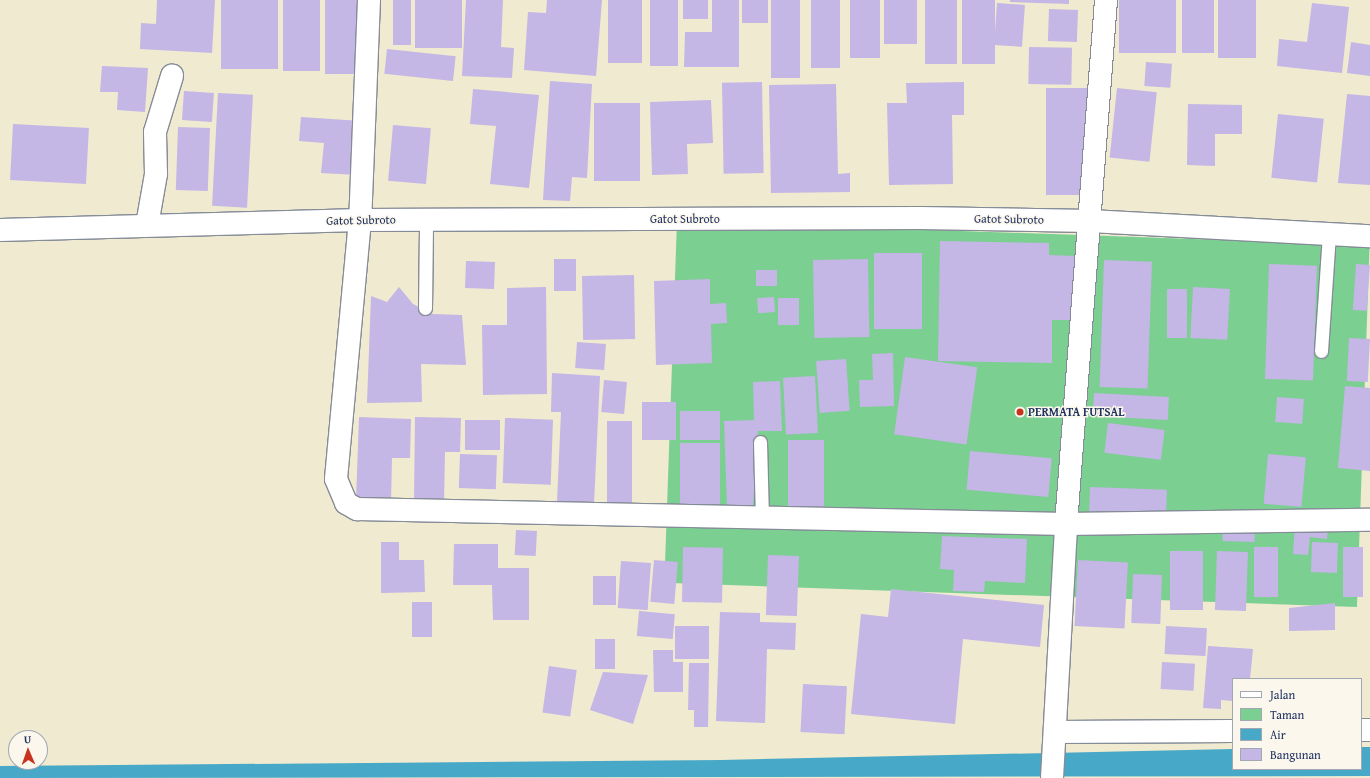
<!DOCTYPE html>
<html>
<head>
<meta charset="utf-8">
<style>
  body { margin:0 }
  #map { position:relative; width:1370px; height:778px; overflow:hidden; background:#efead0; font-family:"Gentium Book Plus",serif }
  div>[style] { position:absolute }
  .green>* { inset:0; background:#7bcf91; transform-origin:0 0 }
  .water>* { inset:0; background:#48a8c7 }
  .building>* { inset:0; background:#c4b6e5; transform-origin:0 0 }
  .roads { filter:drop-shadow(1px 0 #858c97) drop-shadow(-1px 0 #858c97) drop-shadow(0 1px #858c97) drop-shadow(0 -1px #858c97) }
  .lane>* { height:13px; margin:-6.5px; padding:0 6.5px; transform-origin:6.5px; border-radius:6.5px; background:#fff }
  .street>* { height:22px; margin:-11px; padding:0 11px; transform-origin:11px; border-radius:11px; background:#fff }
  .secondary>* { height:22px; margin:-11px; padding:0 11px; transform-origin:11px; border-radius:11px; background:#fff }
  .dots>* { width:11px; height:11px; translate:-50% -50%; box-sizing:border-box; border:2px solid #fbf7ec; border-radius:50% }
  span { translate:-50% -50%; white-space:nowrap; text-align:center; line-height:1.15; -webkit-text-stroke:3px #fbf7ec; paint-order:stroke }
  .street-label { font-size:12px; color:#1b2f5e }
  .poi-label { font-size:12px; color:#1b2f5e; font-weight:700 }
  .left { translate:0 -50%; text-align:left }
  .legend { position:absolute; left:1232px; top:678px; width:130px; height:92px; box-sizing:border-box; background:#fbf7ec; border:1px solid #a1a7b3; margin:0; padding:5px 7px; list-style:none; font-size:12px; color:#1b2f5e }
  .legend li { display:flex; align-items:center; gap:8px; height:20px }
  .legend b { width:20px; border:1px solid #a1a7b3 }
  .north { position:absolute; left:8px; top:730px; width:40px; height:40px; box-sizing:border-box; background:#fbf7ec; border:1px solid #a1a7b3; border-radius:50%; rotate:358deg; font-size:11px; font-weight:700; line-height:16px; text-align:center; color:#1b2f5e }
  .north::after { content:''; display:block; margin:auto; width:14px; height:18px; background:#c8321e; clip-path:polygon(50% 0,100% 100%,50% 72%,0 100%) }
</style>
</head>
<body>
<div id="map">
  <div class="green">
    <div style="left:677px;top:221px;width:693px;height:362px;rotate:2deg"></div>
  </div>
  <div class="water">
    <div style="clip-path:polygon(1361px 747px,1370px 747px,1370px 776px,0 778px,0 766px,721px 760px,1233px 749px,1233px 769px,1361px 769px)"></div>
  </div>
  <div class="building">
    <div style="clip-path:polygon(157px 0,215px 0,212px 53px,140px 49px,141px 23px,156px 24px)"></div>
    <div style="left:221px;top:0;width:57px;height:69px"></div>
    <div style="left:283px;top:0;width:37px;height:71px"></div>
    <div style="left:325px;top:0;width:43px;height:74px"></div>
    <div style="left:393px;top:0;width:18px;height:45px"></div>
    <div style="left:415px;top:0;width:47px;height:48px"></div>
    <div style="clip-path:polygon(466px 0,503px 0,501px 47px,514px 48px,512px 78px,462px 76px)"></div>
    <div style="clip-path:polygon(547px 0,602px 0,596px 76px,524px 70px,528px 12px,546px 13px)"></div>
    <div style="left:608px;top:0;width:34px;height:63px"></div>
    <div style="left:650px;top:0;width:28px;height:66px"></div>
    <div style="left:683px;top:0;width:25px;height:19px"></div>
    <div style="clip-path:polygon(712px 0,739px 0,739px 67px,684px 67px,685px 32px,712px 32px)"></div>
    <div style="left:742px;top:0;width:26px;height:23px"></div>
    <div style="left:771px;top:0;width:29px;height:78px"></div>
    <div style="left:811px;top:0;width:29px;height:68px"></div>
    <div style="left:850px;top:0;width:30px;height:58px"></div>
    <div style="left:884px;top:0;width:33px;height:44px"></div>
    <div style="left:925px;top:0;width:32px;height:64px"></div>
    <div style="left:962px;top:0;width:33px;height:64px"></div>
    <div style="clip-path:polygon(1010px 0,1069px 0,1069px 4px,1010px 2px)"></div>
    <div style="left:1119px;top:0;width:57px;height:53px"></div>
    <div style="left:1182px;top:0;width:32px;height:53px"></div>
    <div style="left:1218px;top:0;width:38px;height:58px"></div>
    <div style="left:997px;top:3px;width:28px;height:42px;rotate:4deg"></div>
    <div style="clip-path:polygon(1312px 3px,1349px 7px,1342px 73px,1277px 66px,1279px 39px,1307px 42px)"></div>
    <div style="left:1049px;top:9px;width:29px;height:32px;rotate:2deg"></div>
    <div style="clip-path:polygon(1351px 42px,1370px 45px,1370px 76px,1347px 73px)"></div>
    <div style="left:1029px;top:47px;width:43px;height:37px;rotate:1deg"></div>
    <div style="left:387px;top:49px;width:69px;height:25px;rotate:6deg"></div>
    <div style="left:1146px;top:62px;width:26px;height:24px;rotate:4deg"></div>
    <div style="clip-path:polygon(102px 66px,148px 68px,145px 112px,117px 110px,118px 92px,100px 92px)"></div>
    <div style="clip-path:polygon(550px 81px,592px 84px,587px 178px,572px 177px,570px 201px,543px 200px)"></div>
    <div style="left:762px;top:82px;width:91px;height:40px;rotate:89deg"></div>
    <div style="clip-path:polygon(964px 82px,964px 115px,952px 115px,953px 184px,889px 185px,887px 103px,907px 103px,906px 83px)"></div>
    <div style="clip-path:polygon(836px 84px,838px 174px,850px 173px,850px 192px,771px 193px,769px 85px)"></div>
    <div style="left:1046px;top:88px;width:41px;height:107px"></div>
    <div style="left:1117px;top:88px;width:40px;height:70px;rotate:6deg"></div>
    <div style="clip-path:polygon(473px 89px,539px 95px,529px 188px,490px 184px,496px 126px,470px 124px)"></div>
    <div style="left:184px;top:91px;width:30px;height:29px;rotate:4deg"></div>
    <div style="left:218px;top:93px;width:35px;height:113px;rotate:3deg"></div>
    <div style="clip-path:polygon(1347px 94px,1370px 96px,1370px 185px,1338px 183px)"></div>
    <div style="clip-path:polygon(711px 100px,713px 143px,687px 144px,688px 174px,652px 175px,650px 102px)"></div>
    <div style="left:594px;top:103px;width:46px;height:78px"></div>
    <div style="clip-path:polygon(1188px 104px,1242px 105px,1242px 134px,1215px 134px,1215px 166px,1187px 165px)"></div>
    <div style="left:1278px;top:114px;width:46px;height:64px;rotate:6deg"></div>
    <div style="clip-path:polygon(301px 117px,361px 121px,358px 175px,321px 173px,324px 143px,299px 141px)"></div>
    <div style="left:13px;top:124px;width:76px;height:56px;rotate:3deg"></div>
    <div style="left:393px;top:125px;width:38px;height:56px;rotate:5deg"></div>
    <div style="left:178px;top:127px;width:32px;height:63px;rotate:2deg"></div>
    <div style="clip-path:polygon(940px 241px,1049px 243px,1049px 255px,1076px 256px,1075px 320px,1052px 320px,1052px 363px,938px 361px)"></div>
    <div style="left:874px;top:253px;width:48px;height:76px"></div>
    <div style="left:554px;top:259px;width:22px;height:32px"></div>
    <div style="left:868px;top:259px;width:78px;height:55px;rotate:89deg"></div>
    <div style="left:1104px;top:260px;width:48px;height:127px;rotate:2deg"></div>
    <div style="left:466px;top:261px;width:29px;height:27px;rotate:2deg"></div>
    <div style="left:1269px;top:264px;width:48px;height:115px;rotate:2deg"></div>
    <div style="left:1356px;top:264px;width:14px;height:46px;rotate:4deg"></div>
    <div style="left:756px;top:270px;width:21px;height:16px"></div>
    <div style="left:634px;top:275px;width:64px;height:52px;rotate:89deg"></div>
    <div style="clip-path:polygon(710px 279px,710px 304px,726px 303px,727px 323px,711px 324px,712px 363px,656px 365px,654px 281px)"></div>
    <div style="clip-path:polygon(399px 287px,413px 304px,433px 314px,462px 315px,466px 365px,421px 364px,422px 402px,367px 403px,371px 296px,387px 302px)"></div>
    <div style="clip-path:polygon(546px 287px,547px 394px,483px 395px,482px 325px,507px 325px,507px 288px)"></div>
    <div style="left:1193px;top:287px;width:37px;height:51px;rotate:3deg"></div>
    <div style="left:1167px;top:289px;width:20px;height:49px"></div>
    <div style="left:774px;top:297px;width:15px;height:17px;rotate:86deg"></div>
    <div style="left:778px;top:298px;width:21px;height:27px"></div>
    <div style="left:1349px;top:338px;width:21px;height:43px;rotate:3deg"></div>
    <div style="left:577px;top:342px;width:29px;height:26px;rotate:4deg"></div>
    <div style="clip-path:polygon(893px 353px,894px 406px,860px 407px,859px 380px,873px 380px,872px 354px)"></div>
    <div style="left:905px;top:357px;width:73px;height:78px;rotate:8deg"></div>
    <div style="left:846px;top:359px;width:52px;height:30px;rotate:86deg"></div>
    <div style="clip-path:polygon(552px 373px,600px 376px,594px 504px,557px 502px,561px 412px,551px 412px)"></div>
    <div style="left:815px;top:376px;width:57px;height:32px;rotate:87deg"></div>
    <div style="left:604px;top:380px;width:23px;height:32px;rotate:5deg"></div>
    <div style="clip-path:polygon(780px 381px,782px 431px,758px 431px,753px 506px,727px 507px,724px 421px,754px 420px,753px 382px)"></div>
    <div style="clip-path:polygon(1345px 386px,1370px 388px,1370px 471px,1338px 468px)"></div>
    <div style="left:1094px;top:393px;width:75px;height:23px;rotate:3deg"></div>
    <div style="left:1277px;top:397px;width:27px;height:25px;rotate:4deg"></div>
    <div style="left:642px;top:402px;width:34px;height:38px"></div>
    <div style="left:680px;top:411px;width:40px;height:29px"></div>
    <div style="clip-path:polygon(359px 417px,411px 419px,410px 458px,392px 458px,391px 502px,356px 501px)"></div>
    <div style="clip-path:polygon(415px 417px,461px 418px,460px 452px,445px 452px,444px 502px,414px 502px)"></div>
    <div style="left:505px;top:418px;width:48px;height:65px;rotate:2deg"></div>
    <div style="left:465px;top:420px;width:35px;height:30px"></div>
    <div style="left:607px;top:421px;width:25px;height:85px"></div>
    <div style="left:1108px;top:423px;width:57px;height:30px;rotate:7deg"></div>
    <div style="left:788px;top:440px;width:36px;height:75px"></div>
    <div style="left:680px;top:443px;width:40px;height:70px"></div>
    <div style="left:970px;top:451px;width:82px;height:39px;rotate:5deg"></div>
    <div style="left:460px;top:454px;width:37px;height:34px;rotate:2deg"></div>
    <div style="left:1268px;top:454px;width:38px;height:50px;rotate:5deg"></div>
    <div style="left:1090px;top:487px;width:77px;height:29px;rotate:2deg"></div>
    <div style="clip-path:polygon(1295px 525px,1328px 528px,1327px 539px,1310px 537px,1308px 555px,1293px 554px)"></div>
    <div style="left:1223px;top:527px;width:32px;height:14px;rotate:2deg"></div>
    <div style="left:516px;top:530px;width:21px;height:25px;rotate:3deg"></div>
    <div style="clip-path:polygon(942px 536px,1027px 539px,1025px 583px,985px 581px,984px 592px,953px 591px,954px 570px,940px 569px)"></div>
    <div style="clip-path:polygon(381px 542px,399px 542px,399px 560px,424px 560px,425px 592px,381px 593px)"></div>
    <div style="left:1312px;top:542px;width:26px;height:30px;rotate:2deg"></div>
    <div style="clip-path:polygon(454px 544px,498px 544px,498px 568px,529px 568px,529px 620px,493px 620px,492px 585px,453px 585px)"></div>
    <div style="left:683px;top:547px;width:40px;height:55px;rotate:1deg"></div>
    <div style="left:1254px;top:547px;width:24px;height:50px"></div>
    <div style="left:1343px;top:547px;width:20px;height:50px"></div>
    <div style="left:1170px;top:551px;width:33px;height:59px"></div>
    <div style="left:1217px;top:551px;width:31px;height:59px;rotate:2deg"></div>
    <div style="left:768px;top:555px;width:31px;height:60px;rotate:2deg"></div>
    <div style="left:654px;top:560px;width:24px;height:42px;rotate:5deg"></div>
    <div style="left:1078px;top:560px;width:50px;height:66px;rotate:3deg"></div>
    <div style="left:621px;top:561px;width:30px;height:47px;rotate:4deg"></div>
    <div style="left:1133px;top:574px;width:29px;height:49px;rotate:2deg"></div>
    <div style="left:593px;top:576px;width:23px;height:29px"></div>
    <div style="clip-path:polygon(891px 589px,1044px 605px,1040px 647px,963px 639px,955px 724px,851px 714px,861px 614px,888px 617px)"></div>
    <div style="left:412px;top:602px;width:20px;height:35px"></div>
    <div style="clip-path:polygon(1335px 603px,1335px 630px,1289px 631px,1289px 608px)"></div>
    <div style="left:639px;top:611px;width:36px;height:25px;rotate:5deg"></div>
    <div style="clip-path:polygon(720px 612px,760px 613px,760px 622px,796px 623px,795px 650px,767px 649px,765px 723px,716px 721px)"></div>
    <div style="left:675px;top:626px;width:34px;height:33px"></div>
    <div style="left:1166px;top:626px;width:41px;height:28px;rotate:3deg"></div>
    <div style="left:595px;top:639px;width:20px;height:30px"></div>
    <div style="clip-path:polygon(1208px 646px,1253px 649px,1250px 679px,1233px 679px,1233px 701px,1221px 700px,1221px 709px,1203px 708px)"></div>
    <div style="clip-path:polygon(653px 650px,673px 650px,673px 662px,683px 662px,683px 692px,654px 692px)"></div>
    <div style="left:1162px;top:662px;width:33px;height:27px;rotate:3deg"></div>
    <div style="clip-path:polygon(689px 663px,709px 663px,708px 727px,694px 727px,694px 710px,688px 710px)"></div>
    <div style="left:549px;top:666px;width:28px;height:47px;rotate:8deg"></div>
    <div style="clip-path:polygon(603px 672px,648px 675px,633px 724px,590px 710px)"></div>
    <div style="left:803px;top:684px;width:44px;height:48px;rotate:3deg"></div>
  </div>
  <div class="roads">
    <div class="lane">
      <div style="left:425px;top:308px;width:88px;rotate:-89.3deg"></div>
      <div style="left:1321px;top:351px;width:117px;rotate:-86.1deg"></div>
      <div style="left:760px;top:442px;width:76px;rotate:88.5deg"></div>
    </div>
    <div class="street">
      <div style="left:369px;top:0;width:220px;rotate:92.3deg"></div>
      <div style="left:360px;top:220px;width:260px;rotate:95.3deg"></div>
      <div style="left:336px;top:479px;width:26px;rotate:67deg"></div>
      <div style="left:346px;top:503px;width:13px;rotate:29deg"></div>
      <div style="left:357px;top:509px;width:709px;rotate:1.21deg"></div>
      <div style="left:1066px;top:524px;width:304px;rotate:-0.8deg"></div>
      <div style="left:147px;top:225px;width:52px;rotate:-80deg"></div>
      <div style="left:156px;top:174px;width:42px;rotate:-91.4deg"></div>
      <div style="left:155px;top:132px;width:59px;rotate:-73.1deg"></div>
      <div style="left:1361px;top:730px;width:9px"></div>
      <div style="left:1055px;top:732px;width:178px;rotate:-0.3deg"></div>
      <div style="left:1052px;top:778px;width:254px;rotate:-86.8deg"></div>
      <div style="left:1066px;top:524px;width:526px;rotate:-85.63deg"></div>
    </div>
    <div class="secondary">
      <div style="left:0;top:230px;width:360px;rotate:-1.6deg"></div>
      <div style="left:360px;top:220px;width:560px;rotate:-0.2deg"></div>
      <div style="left:920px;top:218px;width:170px;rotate:1deg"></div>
      <div style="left:1090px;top:221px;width:280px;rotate:3.1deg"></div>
    </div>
  </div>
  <div class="dots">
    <div style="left:1020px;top:412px;background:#c8321e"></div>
  </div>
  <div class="street-label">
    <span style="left:685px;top:219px">Gatot Subroto</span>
    <span style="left:1009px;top:219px;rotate:1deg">Gatot Subroto</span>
    <span style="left:361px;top:220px;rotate:-1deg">Gatot Subroto</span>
  </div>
  <div class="poi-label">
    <span class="left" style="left:1028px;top:412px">PERMATA FUTSAL</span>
  </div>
  <ul class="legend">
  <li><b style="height:5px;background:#fff"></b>Jalan</li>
  <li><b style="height:11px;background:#7bcf91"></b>Taman</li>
  <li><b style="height:11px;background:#48a8c7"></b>Air</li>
  <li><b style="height:11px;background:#c4b6e5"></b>Bangunan</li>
  </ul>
  <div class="north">U</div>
</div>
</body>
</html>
